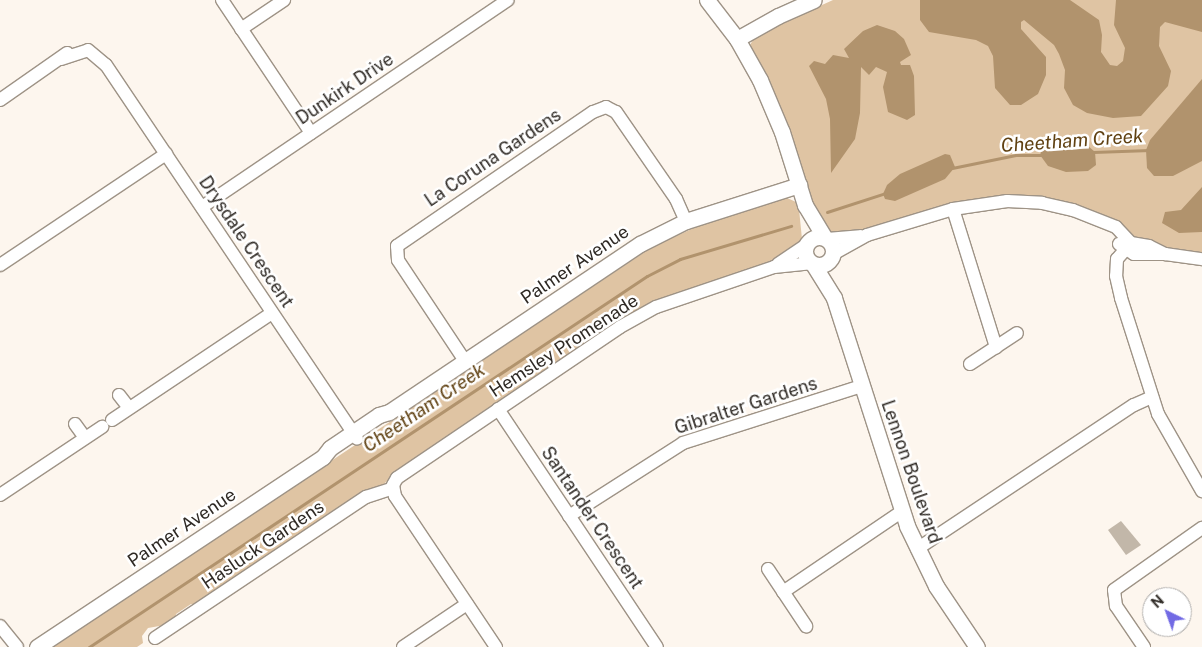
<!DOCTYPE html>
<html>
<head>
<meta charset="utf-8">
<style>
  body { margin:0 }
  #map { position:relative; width:1202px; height:647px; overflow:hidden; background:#fdf6ee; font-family:"Public Sans",sans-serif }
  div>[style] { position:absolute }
  .green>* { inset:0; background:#dfc4a3 }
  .water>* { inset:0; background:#b1936d }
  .stream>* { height:3px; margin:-1.5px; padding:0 1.5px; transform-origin:1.5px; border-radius:1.5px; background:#b1936d }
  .building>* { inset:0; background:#c2b7a9 }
  .roads { filter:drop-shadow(1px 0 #9e9386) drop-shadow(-1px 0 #9e9386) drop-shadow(0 1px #9e9386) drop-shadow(0 -1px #9e9386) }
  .minor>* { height:12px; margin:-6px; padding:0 6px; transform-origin:6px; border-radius:6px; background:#fff }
  .tertiary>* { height:15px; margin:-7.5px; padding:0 7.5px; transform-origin:7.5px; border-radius:7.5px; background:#fff }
  .tertiary>.ring { margin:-7.5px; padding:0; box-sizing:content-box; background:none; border:15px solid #fff; border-radius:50% }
  span { translate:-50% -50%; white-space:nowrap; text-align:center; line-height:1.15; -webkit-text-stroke:5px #fff; paint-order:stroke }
  .street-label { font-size:18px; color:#2f2a25 }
  .water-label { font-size:19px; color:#604112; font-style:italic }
  .north { position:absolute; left:1142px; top:587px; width:50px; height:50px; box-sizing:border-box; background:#fff; border:1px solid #acaaa8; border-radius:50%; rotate:318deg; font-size:14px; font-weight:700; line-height:20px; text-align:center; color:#2f2a25 }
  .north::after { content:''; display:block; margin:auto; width:18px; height:22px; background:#726ae4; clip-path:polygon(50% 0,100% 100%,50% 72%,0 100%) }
</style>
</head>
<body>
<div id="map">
  <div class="green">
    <div style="clip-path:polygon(833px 0,1202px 0,1202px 255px,1186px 255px,1146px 243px,1033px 198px,866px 231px,829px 233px,820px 224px,750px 45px,756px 35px)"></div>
    <div style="clip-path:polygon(785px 197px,796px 202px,799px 209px,802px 239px,783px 258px,693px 288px,394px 474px,383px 485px,196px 606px,191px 604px,176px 614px,175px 620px,165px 625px,148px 628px,142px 636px,143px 643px,137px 647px,52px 647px,652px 247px,707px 222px)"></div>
  </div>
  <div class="water">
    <div style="clip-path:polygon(920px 0,1070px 0,1099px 20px,1102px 35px,1101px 52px,1110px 65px,1117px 66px,1123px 61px,1125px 48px,1114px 25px,1116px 0,1202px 0,1202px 32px,1165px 22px,1160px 27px,1159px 46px,1171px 71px,1168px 86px,1141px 116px,1113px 118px,1087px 113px,1073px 105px,1064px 88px,1065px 70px,1059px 54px,1054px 45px,1024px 20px,1021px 22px,1021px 29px,1046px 57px,1046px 75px,1038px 94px,1021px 105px,1010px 105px,995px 88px,993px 56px,988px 46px,976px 40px,929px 32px,920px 20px)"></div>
    <div style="clip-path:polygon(877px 25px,895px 31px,904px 39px,911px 55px,900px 62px,901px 65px,910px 65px,914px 76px,915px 115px,907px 120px,888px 112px,883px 87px,887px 72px,876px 67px,869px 75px,861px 67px,860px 113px,855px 139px,831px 173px,830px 119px,826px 99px,809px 66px,814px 61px,825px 64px,833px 55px,849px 58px,844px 49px,863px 31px)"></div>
    <div style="clip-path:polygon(1202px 79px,1202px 161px,1173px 176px,1154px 176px,1147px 168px,1146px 150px,1150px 140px)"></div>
    <div style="clip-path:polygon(1052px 140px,1076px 141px,1087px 145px,1095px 152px,1096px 165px,1088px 171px,1066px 172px,1048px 166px,1040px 155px,1043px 147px)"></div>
    <div style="clip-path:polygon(945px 154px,950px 155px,955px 167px,945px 179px,895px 201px,885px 199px,883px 194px,887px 185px,900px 174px)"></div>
    <div style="clip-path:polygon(1202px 187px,1202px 232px,1179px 233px,1162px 223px,1165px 212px,1181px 210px)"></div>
  </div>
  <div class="stream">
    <div style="left:1093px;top:152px;width:57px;rotate:-2deg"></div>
    <div style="left:952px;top:168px;width:65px;rotate:-11.5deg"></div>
    <div style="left:1016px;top:155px;width:26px"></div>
    <div style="left:827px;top:212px;width:62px;rotate:-17.9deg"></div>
    <div style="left:89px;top:647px;width:670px;rotate:-33.62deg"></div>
    <div style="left:647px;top:276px;width:37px;rotate:-27deg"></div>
    <div style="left:680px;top:259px;width:116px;rotate:-16.6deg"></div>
  </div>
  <div class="building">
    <div style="clip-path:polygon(1121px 521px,1141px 545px,1126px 555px,1108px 530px)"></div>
  </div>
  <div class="roads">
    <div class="minor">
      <div style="left:222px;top:0;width:160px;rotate:56.2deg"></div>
      <div style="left:241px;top:29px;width:52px;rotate:-34deg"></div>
      <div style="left:61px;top:59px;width:28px;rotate:-18deg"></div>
      <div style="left:88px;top:50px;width:23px;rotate:40deg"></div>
      <div style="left:106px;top:65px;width:450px;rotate:56.1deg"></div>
      <div style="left:0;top:100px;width:82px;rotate:-35deg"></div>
      <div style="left:202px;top:207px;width:369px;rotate:-34.1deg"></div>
      <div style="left:953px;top:209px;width:145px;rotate:72.7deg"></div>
      <div style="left:827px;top:239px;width:33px;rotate:-5deg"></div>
      <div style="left:1131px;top:243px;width:21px;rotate:131deg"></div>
      <div style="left:1117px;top:259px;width:17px;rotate:93deg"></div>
      <div style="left:1116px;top:276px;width:23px;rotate:77deg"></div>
      <div style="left:1121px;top:298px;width:122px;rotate:72.3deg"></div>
      <div style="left:1158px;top:414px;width:89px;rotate:60.3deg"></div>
      <div style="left:1119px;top:244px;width:18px;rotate:34deg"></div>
      <div style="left:1134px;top:254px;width:31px"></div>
      <div style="left:1165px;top:254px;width:37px;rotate:8deg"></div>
      <div style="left:833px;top:254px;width:39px;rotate:-29deg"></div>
      <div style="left:867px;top:235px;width:90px;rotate:-16.8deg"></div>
      <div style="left:953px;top:209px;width:55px;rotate:-8.4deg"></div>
      <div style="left:1007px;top:201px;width:35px;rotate:3deg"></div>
      <div style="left:1042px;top:203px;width:32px;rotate:13deg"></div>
      <div style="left:1073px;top:210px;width:46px;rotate:21.6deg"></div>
      <div style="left:1116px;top:227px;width:22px;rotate:47deg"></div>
      <div style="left:1131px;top:243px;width:18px;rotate:9deg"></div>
      <div style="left:1149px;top:246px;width:18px;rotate:27deg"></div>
      <div style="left:778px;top:264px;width:34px;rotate:-34deg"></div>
      <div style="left:0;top:265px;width:200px;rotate:-33.8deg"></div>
      <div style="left:465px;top:361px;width:121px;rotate:-123.6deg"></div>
      <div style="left:398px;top:260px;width:14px;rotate:-94deg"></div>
      <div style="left:397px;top:246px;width:237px;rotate:-34.4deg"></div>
      <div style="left:593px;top:112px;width:14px;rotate:-21deg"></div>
      <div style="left:606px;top:107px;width:11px;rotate:27deg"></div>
      <div style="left:616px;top:112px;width:106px;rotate:55.4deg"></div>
      <div style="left:676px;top:199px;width:24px;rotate:66deg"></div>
      <div style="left:970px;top:364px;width:56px;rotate:-33.4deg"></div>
      <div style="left:119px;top:395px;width:16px;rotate:52deg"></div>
      <div style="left:498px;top:409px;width:286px;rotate:56.3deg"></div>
      <div style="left:112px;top:420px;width:192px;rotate:-33.8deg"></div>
      <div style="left:75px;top:424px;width:17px;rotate:54deg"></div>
      <div style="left:0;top:495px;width:123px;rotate:-33.7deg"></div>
      <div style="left:569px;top:516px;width:135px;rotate:-32.6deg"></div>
      <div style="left:683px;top:443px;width:188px;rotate:-17.7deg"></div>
      <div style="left:917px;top:549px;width:260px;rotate:-33.6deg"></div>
      <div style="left:1134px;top:405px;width:20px;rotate:-24deg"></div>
      <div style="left:768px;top:569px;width:69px;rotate:56.3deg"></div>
      <div style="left:783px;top:592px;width:143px;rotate:-34.1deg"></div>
      <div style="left:0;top:626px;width:27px;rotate:51deg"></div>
      <div style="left:155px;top:638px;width:254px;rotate:-33.8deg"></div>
      <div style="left:366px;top:497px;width:28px;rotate:-18deg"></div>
      <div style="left:403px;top:647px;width:77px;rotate:-33.9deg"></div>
      <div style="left:496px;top:647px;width:182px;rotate:-123.8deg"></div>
      <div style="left:395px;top:496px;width:11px;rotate:-100deg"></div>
      <div style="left:393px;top:485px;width:8px;rotate:-60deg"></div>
      <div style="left:397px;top:478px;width:269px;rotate:-34.1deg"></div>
      <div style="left:620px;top:327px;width:41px;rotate:-29.1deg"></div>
      <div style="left:656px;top:307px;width:125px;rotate:-18.7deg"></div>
      <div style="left:774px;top:267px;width:39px;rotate:-6deg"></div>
      <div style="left:1144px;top:647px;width:50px;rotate:-124.3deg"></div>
      <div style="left:1116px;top:606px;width:16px;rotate:-97deg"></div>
      <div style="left:1114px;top:590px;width:108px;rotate:-35.2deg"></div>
    </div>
    <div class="tertiary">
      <div style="left:707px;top:0;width:49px;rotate:52.4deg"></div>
      <div style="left:737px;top:39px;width:47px;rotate:60.7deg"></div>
      <div style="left:760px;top:80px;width:56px;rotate:67.1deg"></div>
      <div style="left:782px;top:132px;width:77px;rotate:72.5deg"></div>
      <div style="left:805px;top:205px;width:37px;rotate:59deg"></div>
      <div style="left:737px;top:39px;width:47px;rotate:-29.3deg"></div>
      <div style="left:778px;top:16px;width:39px;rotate:-24deg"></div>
      <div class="ring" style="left:805px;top:237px;width:13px;height:13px"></div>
      <div style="left:813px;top:264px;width:40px;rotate:58deg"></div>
      <div style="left:834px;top:298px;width:239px;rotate:72.2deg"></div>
      <div style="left:907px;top:526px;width:67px;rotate:64.2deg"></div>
      <div style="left:936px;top:586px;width:73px;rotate:56.1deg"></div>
      <div style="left:37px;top:647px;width:343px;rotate:-33.6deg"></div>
      <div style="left:323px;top:457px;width:11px;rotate:-52deg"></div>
      <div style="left:330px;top:448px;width:59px;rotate:-34deg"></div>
      <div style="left:379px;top:415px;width:10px;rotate:-17deg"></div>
      <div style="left:389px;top:412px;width:302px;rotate:-33.8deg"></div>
      <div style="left:640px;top:244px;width:51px;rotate:-26.6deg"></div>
      <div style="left:686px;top:221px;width:119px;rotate:-17.7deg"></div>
    </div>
  </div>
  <div class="street-label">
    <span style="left:345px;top:89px;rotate:-34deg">Dunkirk Drive</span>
    <span style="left:493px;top:158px;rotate:-34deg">La Coruna Gardens</span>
    <span style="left:246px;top:242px;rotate:56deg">Drysdale Crescent</span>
    <span style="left:575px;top:265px;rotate:-34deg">Palmer Avenue</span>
    <span style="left:564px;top:346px;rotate:-33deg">Hemsley Promenade</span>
    <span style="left:746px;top:406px;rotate:-18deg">Gibralter Gardens</span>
    <span style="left:911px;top:472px;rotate:71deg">Lennon Boulevard</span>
    <span style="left:592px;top:518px;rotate:56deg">Santander Crescent</span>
    <span style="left:182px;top:528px;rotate:-34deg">Palmer Avenue</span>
    <span style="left:263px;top:545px;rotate:-34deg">Hasluck Gardens</span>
  </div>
  <div class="water-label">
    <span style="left:1072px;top:141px;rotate:-4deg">Cheetham Creek</span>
    <span style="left:424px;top:408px;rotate:-34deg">Cheetham Creek</span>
  </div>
  <div class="north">N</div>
</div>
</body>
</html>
